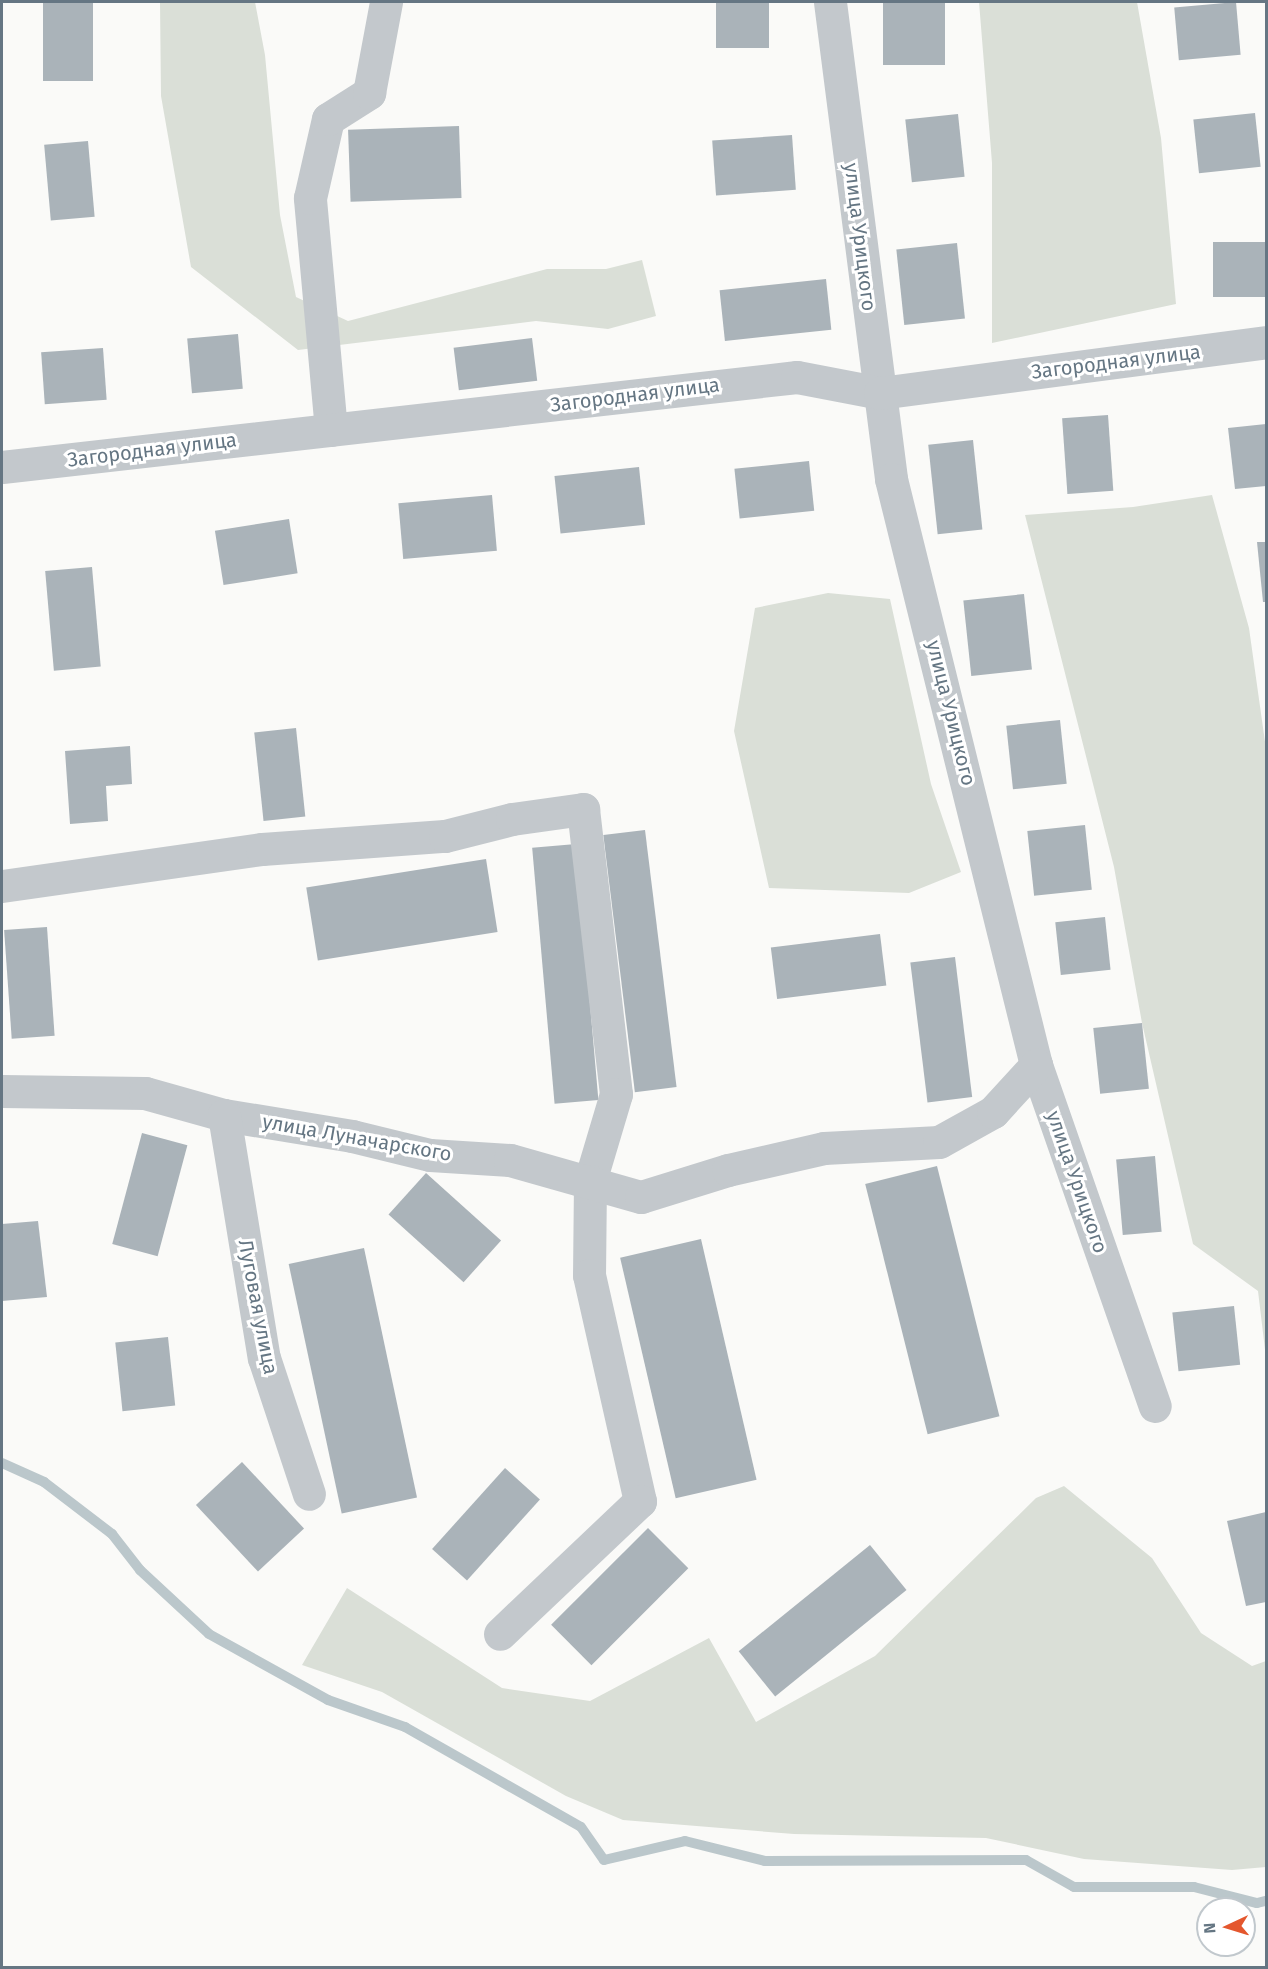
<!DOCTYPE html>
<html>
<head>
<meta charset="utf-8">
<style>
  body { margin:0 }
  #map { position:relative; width:1268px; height:1969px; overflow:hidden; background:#fafaf8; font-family:"Fira Sans",sans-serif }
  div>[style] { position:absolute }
  .green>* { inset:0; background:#dadfd7 }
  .stream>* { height:10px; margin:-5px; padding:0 5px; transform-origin:5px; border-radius:5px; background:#bbc7cb }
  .building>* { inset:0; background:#aab3b9; transform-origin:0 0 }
  .minor>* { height:33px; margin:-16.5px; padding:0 16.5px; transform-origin:16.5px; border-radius:16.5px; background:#c3c8cc }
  span { translate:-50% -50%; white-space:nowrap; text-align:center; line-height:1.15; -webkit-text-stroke:6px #fff; paint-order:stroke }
  .street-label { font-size:20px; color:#657683 }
  .frame { position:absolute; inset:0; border:3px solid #657683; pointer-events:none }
  .north { position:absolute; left:1196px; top:1897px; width:60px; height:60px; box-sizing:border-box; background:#fff; border:2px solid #c1c8cd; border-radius:50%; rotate:266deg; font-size:16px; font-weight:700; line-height:24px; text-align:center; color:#657683 }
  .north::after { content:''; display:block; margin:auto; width:21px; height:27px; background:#e4572e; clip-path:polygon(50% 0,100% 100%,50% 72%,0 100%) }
</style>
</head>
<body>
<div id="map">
  <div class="green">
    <div style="clip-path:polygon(160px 2px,255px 2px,265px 55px,280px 215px,296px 297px,348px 321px,547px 269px,606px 269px,642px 260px,656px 316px,608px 329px,536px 321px,298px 350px,191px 267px,161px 96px)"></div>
    <div style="clip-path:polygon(979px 2px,1137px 2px,1161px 138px,1176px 304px,992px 343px,992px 163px)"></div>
    <div style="clip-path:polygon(1212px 495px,1249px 628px,1266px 749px,1266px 1358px,1258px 1291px,1193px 1244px,1142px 1023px,1114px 867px,1025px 515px,1133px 507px)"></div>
    <div style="clip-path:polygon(828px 593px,890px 599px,931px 784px,961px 872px,909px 893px,769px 888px,734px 731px,755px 608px)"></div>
    <div style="clip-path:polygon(1064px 1486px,1152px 1558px,1201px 1633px,1252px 1666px,1266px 1661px,1266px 1867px,1232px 1870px,1084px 1859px,986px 1838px,794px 1834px,623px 1820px,566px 1796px,382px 1692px,302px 1665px,347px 1588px,502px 1688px,590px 1701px,709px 1638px,756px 1722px,875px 1656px,1036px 1498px)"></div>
  </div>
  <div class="stream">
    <div style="left:2px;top:1463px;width:46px;rotate:24.3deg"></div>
    <div style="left:44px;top:1482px;width:86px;rotate:37.4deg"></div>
    <div style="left:112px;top:1534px;width:46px;rotate:52.1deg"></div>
    <div style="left:140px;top:1570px;width:94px;rotate:42.8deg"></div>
    <div style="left:209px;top:1634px;width:136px;rotate:29deg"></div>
    <div style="left:328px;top:1700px;width:82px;rotate:19.3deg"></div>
    <div style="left:405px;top:1727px;width:202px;rotate:29.6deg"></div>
    <div style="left:581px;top:1827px;width:40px;rotate:55.1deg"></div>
    <div style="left:604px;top:1860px;width:83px;rotate:-13.2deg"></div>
    <div style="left:685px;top:1841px;width:82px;rotate:14deg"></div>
    <div style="left:765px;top:1861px;width:261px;rotate:-0.2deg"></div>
    <div style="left:1026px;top:1860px;width:55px;rotate:29.4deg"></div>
    <div style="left:1074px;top:1887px;width:120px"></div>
    <div style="left:1194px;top:1887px;width:65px;rotate:14.3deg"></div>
    <div style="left:1257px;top:1903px;width:9px;rotate:-13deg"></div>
  </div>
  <div class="building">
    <div style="left:43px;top:2px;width:50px;height:79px"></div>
    <div style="left:716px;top:2px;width:53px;height:46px"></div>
    <div style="left:883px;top:2px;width:62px;height:63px"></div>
    <div style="left:1236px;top:2px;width:53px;height:62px;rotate:85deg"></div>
    <div style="left:1255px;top:113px;width:54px;height:62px;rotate:84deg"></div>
    <div style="left:958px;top:114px;width:63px;height:53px;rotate:84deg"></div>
    <div style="left:459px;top:126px;width:72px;height:111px;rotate:88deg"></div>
    <div style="left:792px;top:135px;width:55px;height:80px;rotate:86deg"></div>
    <div style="left:88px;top:141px;width:76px;height:44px;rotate:85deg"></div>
    <div style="left:1266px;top:242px;width:55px;height:53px;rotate:90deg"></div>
    <div style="left:957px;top:243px;width:76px;height:61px;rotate:84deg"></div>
    <div style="left:826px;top:279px;width:51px;height:107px;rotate:84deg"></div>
    <div style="left:238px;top:334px;width:55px;height:51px;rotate:85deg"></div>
    <div style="left:532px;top:338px;width:43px;height:79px;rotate:83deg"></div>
    <div style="left:103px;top:348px;width:52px;height:62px;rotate:86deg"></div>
    <div style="left:1108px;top:415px;width:76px;height:46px;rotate:86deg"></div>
    <div style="clip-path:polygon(1266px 424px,1266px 486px,1235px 489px,1228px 428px)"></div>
    <div style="left:973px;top:440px;width:90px;height:45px;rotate:84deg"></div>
    <div style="left:809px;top:461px;width:50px;height:75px;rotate:84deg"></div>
    <div style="left:639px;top:467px;width:58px;height:85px;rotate:84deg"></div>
    <div style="left:492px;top:495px;width:56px;height:94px;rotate:85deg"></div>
    <div style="left:289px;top:519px;width:55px;height:75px;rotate:81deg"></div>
    <div style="clip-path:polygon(1257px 542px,1266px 542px,1266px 602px,1263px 602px)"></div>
    <div style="left:92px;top:567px;width:100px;height:47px;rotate:85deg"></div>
    <div style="left:1024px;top:594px;width:76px;height:61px;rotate:84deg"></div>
    <div style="left:1060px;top:720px;width:64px;height:54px;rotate:84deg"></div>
    <div style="left:296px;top:728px;width:89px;height:42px;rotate:84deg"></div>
    <div style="clip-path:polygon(130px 746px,132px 784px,106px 786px,108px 821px,70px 824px,65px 751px)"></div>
    <div style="left:1085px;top:825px;width:65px;height:58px;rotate:84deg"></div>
    <div style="left:645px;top:830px;width:259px;height:42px;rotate:83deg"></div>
    <div style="left:576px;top:844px;width:257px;height:44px;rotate:85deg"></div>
    <div style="left:486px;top:859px;width:74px;height:182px;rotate:81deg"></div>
    <div style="left:1105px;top:917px;width:53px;height:50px;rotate:84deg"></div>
    <div style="left:47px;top:927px;width:109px;height:43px;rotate:86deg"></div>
    <div style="left:880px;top:934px;width:52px;height:110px;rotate:83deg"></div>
    <div style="left:955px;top:957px;width:141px;height:45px;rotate:83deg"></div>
    <div style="left:1142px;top:1023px;width:66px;height:49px;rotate:84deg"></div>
    <div style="left:142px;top:1133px;width:47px;height:115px;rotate:15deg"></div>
    <div style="left:1155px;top:1156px;width:76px;height:39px;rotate:85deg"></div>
    <div style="left:937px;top:1166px;width:258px;height:74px;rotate:76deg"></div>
    <div style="left:426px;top:1173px;width:101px;height:56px;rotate:42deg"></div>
    <div style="clip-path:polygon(38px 1221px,47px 1297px,2px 1301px,2px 1224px)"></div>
    <div style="left:701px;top:1239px;width:247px;height:83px;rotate:77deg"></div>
    <div style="left:364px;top:1248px;width:255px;height:77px;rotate:78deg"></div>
    <div style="left:1234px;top:1306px;width:59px;height:62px;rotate:84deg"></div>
    <div style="left:168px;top:1337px;width:69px;height:53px;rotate:84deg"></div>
    <div style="left:242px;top:1462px;width:91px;height:63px;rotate:47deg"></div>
    <div style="left:505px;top:1468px;width:47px;height:109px;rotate:42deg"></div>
    <div style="clip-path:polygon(1266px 1512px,1266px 1602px,1246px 1606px,1227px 1521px)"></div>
    <div style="left:648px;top:1528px;width:57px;height:137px;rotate:45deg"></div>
    <div style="left:870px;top:1545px;width:58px;height:169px;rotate:51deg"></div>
  </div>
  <div class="minor">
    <div style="left:830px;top:2px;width:481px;rotate:82.7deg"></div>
    <div style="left:891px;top:479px;width:604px;rotate:76.1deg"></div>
    <div style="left:1036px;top:1065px;width:361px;rotate:70.8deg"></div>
    <div style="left:331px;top:430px;width:233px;rotate:-95.2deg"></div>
    <div style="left:310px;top:198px;width:81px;rotate:-77.2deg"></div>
    <div style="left:328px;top:119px;width:49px;rotate:-32.4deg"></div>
    <div style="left:369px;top:93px;width:93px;rotate:-79.4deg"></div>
    <div style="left:2px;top:467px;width:800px;rotate:-6.46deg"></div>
    <div style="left:797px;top:377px;width:85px;rotate:10.9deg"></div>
    <div style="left:880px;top:393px;width:389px;rotate:-7.5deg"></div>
    <div style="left:2px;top:886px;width:263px;rotate:-8.1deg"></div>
    <div style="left:262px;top:849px;width:183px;rotate:-4.1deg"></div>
    <div style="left:445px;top:836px;width:69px;rotate:-14.2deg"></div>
    <div style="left:512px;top:819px;width:72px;rotate:-8deg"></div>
    <div style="left:583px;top:809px;width:287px;rotate:83.4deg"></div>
    <div style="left:616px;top:1094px;width:91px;rotate:106.6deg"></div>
    <div style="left:590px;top:1181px;width:94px;rotate:90.6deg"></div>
    <div style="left:589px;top:1275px;width:232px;rotate:77.3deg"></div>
    <div style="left:640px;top:1501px;width:193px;rotate:136.5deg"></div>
    <div style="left:2px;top:1091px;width:143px;rotate:0.8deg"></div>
    <div style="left:145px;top:1093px;width:82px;rotate:15.6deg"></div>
    <div style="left:224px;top:1115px;width:130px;rotate:9.3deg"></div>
    <div style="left:352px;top:1136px;width:80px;rotate:13.7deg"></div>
    <div style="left:430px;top:1155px;width:80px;rotate:3.6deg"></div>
    <div style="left:510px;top:1160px;width:136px;rotate:15.8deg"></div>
    <div style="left:641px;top:1197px;width:91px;rotate:-17.2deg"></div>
    <div style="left:728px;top:1170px;width:98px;rotate:-12.9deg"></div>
    <div style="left:824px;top:1148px;width:115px;rotate:-3deg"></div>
    <div style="left:939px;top:1142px;width:62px;rotate:-29.1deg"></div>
    <div style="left:993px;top:1112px;width:64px;rotate:-47.5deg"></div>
    <div style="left:224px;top:1115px;width:246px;rotate:80.7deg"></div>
    <div style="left:264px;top:1358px;width:143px;rotate:71.7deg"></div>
  </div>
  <div class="street-label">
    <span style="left:860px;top:237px;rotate:83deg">улица Урицкого</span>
    <span style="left:1116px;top:362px;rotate:-7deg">Загородная улица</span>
    <span style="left:635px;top:395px;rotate:-7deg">Загородная улица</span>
    <span style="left:152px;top:450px;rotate:-7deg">Загородная улица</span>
    <span style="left:951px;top:713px;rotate:76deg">улица Урицкого</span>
    <span style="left:357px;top:1138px;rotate:10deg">улица Луначарского</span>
    <span style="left:1077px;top:1182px;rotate:71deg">улица Урицкого</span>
    <span style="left:258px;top:1307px;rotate:79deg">Луговая улица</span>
  </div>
  <div class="frame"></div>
  <div class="north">N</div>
</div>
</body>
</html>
